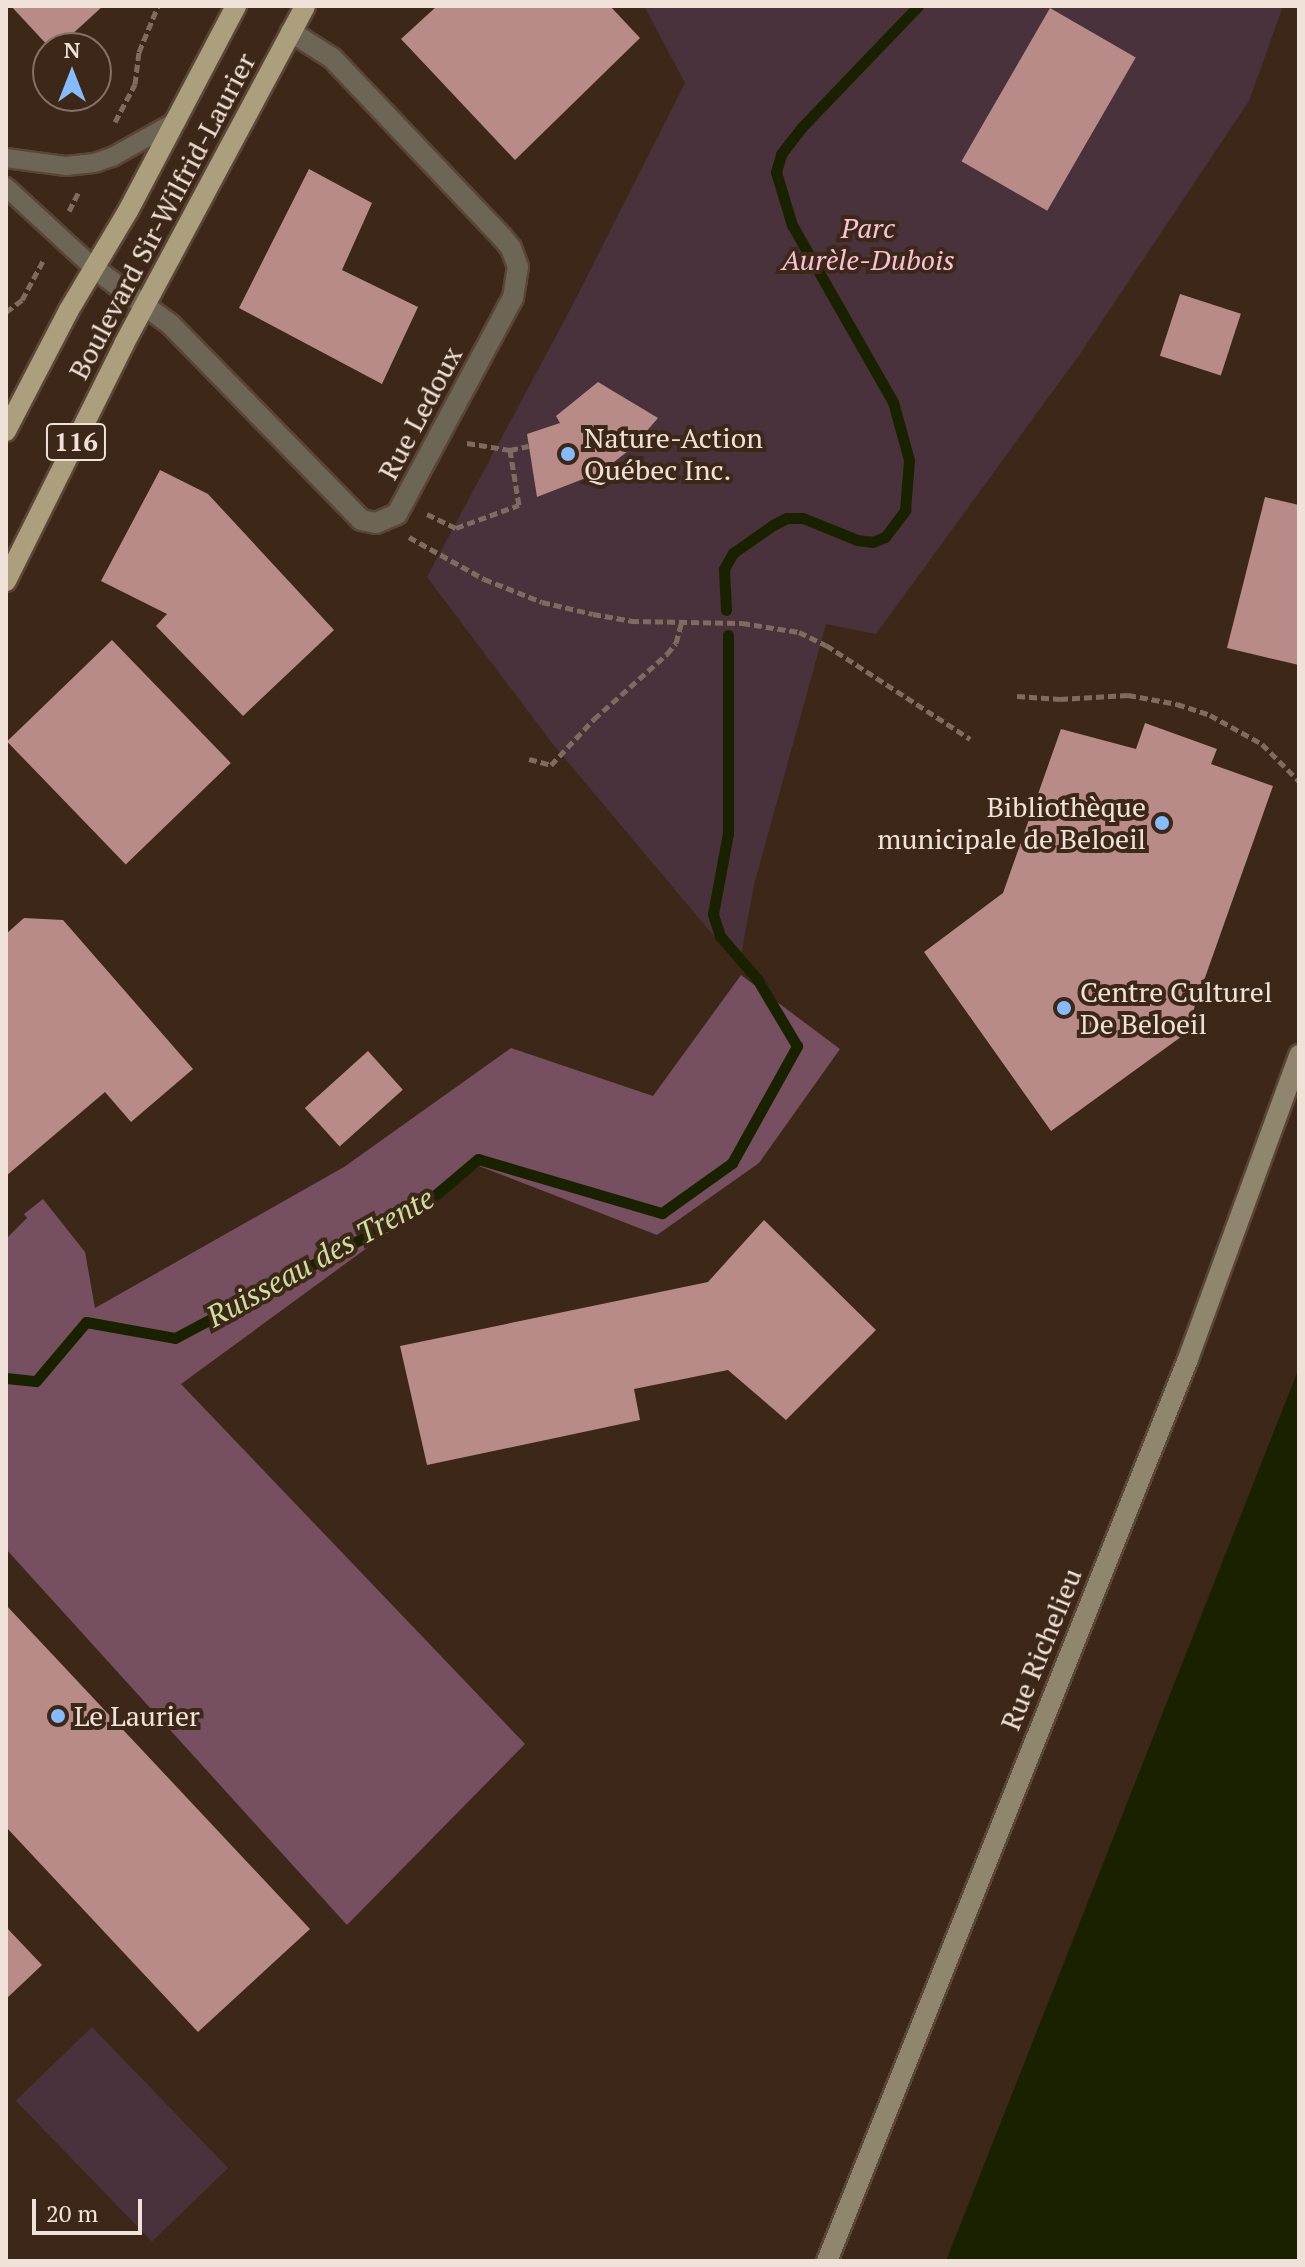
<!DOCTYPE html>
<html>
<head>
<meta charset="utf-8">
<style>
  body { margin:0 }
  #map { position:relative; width:1305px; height:2267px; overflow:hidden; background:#3d2718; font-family:"PT Serif",serif }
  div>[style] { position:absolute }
  .green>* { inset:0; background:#4a323c; transform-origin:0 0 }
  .forest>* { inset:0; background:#765061 }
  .water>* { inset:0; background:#1a2100 }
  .stream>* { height:11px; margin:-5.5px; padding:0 5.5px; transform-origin:5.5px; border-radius:5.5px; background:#1a2100 }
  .building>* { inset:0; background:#b98b88; transform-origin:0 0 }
  .path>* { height:5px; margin-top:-2.5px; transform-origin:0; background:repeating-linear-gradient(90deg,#7f6c5f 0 8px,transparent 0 12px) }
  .roads { filter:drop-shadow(2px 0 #5a4537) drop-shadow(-2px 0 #5a4537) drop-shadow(0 2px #5a4537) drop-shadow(0 -2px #5a4537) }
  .lane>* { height:18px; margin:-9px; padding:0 9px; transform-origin:9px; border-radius:9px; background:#6d6657 }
  .street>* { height:20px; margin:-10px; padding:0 10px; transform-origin:10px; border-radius:10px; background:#6d6657 }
  .secondary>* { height:20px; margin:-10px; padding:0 10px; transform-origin:10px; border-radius:10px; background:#90866d }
  .primary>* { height:20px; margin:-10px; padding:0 10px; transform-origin:10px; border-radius:10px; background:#ac9f7e }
  .dots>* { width:22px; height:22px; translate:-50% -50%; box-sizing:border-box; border:4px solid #3d2718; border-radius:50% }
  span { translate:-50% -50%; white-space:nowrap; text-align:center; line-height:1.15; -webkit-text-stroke:8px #3d2718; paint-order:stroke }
  .shield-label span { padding:2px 6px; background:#3d2718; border:2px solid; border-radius:6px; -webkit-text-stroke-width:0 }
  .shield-label { font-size:26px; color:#f0e2d8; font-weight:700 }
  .street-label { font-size:28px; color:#f0e2d8 }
  .park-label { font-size:28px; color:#f7c1d8; font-style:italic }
  .poi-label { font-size:28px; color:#f0e2d8 }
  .left { translate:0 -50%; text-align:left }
  .right { translate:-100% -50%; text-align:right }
  .water-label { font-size:30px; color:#cdde9e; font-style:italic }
  .frame { position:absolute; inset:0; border:8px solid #f0e2d8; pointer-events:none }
  .north { position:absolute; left:32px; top:32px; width:80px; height:80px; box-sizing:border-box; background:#3d2718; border:2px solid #857265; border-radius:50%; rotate:0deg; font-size:22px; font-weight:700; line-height:32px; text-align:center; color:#f0e2d8 }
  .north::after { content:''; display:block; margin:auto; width:28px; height:36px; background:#87bbfc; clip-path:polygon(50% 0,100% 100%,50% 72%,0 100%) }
  .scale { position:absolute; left:32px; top:2199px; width:110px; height:36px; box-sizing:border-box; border:4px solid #f0e2d8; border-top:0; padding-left:10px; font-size:24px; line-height:28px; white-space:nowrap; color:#f0e2d8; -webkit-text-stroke:6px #3d2718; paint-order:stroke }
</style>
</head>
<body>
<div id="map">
  <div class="green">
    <div style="clip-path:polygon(644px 6px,1283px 6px,1249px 101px,1080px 354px,876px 634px,826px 624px,754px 885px,739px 966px,552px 743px,427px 577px,571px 308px,685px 83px)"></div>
    <div style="left:92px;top:2027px;width:196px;height:106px;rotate:46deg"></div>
  </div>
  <div class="forest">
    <div style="clip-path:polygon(741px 975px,840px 1049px,759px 1163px,657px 1235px,479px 1166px,181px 1384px,525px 1744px,347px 1925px,6px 1549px,6px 1239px,27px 1218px,24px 1214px,43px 1199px,85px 1252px,95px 1308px,344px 1167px,511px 1048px,653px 1096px)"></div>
  </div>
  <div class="water">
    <div style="clip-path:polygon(1299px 1368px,1299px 2261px,946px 2261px)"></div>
  </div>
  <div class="stream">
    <div style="left:726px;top:610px;width:41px;rotate:-92.8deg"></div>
    <div style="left:724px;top:569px;width:18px;rotate:-61deg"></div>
    <div style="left:733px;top:553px;width:49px;rotate:-35deg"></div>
    <div style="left:773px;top:525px;width:16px;rotate:-27deg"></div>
    <div style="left:787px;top:518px;width:16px"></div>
    <div style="left:803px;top:518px;width:58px;rotate:22.2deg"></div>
    <div style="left:857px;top:540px;width:16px;rotate:7deg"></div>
    <div style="left:873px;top:542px;width:13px;rotate:-23deg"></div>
    <div style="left:885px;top:537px;width:34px;rotate:-53deg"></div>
    <div style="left:905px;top:510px;width:50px;rotate:-85.4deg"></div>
    <div style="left:909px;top:460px;width:60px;rotate:-105.4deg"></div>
    <div style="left:893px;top:402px;width:204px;rotate:-119.7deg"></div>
    <div style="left:792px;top:225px;width:55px;rotate:-106.8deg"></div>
    <div style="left:776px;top:172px;width:19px;rotate:-74deg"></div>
    <div style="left:781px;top:154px;width:34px;rotate:-52deg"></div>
    <div style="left:802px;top:127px;width:168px;rotate:-46.2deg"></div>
    <div style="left:6px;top:1378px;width:30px;rotate:6deg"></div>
    <div style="left:36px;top:1381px;width:77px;rotate:-49.7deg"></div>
    <div style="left:86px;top:1322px;width:90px;rotate:10.2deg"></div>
    <div style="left:175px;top:1338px;width:277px;rotate:-28deg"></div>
    <div style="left:420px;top:1208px;width:76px;rotate:-40.2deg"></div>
    <div style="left:478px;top:1159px;width:192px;rotate:16.4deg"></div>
    <div style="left:662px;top:1213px;width:86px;rotate:-35.5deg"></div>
    <div style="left:732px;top:1163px;width:134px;rotate:-60.9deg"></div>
    <div style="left:797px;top:1046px;width:78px;rotate:-120.8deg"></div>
    <div style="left:757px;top:979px;width:57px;rotate:-130.7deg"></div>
    <div style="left:720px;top:936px;width:23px;rotate:-108deg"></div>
    <div style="left:713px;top:914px;width:82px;rotate:-79.5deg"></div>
    <div style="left:728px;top:833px;width:198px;rotate:-90deg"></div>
  </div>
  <div class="building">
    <div style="clip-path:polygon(11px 6px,103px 6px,57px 48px,50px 48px)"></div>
    <div style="clip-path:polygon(437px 6px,610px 6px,640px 38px,515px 160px,401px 39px)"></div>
    <div style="left:1050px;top:8px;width:99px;height:177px;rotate:30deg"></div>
    <div style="clip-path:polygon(309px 169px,372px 203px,342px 270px,418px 307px,382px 384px,239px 308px)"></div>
    <div style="left:1180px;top:294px;width:64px;height:65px;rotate:18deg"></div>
    <div style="clip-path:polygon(598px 382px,658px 418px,632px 448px,601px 472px,537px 497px,527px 434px,560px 423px,556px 416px)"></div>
    <div style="clip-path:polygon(160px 470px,208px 494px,334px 630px,243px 716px,156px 626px,167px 614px,101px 581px)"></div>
    <div style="clip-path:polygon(1265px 497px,1299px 505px,1299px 665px,1227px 648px)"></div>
    <div style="left:112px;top:640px;width:171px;height:146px;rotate:46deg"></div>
    <div style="clip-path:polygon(1145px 723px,1217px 749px,1211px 764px,1273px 786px,1185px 1034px,1051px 1131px,924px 952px,1003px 893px,1061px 729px,1136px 749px)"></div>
    <div style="clip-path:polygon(24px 918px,63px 920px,193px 1069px,131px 1122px,105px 1092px,6px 1176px,6px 934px)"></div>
    <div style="left:368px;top:1051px;width:52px;height:85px;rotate:48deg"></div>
    <div style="clip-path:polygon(764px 1220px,876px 1330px,786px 1420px,728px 1370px,634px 1389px,640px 1420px,427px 1465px,400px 1346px,708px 1282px)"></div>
    <div style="clip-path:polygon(6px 1605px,310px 1929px,198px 2032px,6px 1827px)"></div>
    <div style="clip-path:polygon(6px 1927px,42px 1965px,6px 1999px)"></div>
  </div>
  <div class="path">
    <div style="left:115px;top:122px;width:43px;rotate:-62.2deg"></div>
    <div style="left:135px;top:84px;width:32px;rotate:-83deg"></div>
    <div style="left:139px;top:52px;width:50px;rotate:-67.6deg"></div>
    <div style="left:69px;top:211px;width:22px;rotate:-63deg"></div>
    <div style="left:6px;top:312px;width:20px;rotate:-37deg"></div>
    <div style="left:22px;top:300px;width:47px;rotate:-61.8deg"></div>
    <div style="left:467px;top:443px;width:44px;rotate:9.2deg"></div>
    <div style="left:510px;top:450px;width:19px;rotate:-12deg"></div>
    <div style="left:427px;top:514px;width:32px;rotate:26deg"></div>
    <div style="left:456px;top:528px;width:67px;rotate:-20.1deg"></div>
    <div style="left:519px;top:505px;width:56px;rotate:-99.3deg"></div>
    <div style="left:409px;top:537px;width:86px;rotate:29.2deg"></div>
    <div style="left:484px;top:579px;width:62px;rotate:21.6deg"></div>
    <div style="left:542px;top:602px;width:52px;rotate:13.2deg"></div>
    <div style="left:593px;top:614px;width:39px;rotate:10deg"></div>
    <div style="left:631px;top:621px;width:111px;rotate:1deg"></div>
    <div style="left:742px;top:623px;width:58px;rotate:9deg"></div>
    <div style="left:799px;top:632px;width:30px;rotate:26deg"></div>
    <div style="left:826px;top:645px;width:172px;rotate:33.1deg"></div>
    <div style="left:1017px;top:696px;width:43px;rotate:4deg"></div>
    <div style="left:1060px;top:699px;width:68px;rotate:-3.4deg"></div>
    <div style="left:1128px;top:695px;width:50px;rotate:10.4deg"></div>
    <div style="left:1177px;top:704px;width:35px;rotate:18deg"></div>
    <div style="left:1210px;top:715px;width:60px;rotate:29.1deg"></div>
    <div style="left:1262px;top:744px;width:52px;rotate:45deg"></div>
    <div style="left:529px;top:759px;width:23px;rotate:15deg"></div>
    <div style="left:551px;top:765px;width:63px;rotate:-46.9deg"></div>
    <div style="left:594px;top:719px;width:98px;rotate:-41.7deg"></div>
    <div style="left:667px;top:654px;width:14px;rotate:-51deg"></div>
    <div style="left:676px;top:643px;width:20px;rotate:-75deg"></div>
  </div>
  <div class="roads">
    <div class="lane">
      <div style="left:6px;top:158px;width:61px;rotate:7.6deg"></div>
      <div style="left:66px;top:166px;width:28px;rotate:-6deg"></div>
      <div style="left:94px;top:163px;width:21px;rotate:-19deg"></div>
      <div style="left:114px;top:156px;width:72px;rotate:-29.1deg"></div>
      <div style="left:6px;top:187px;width:121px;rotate:42.7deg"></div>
    </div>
    <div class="street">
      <div style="left:95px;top:269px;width:93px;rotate:36.3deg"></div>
      <div style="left:170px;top:324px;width:274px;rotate:45.7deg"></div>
      <div style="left:361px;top:520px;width:15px;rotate:11deg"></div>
      <div style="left:376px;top:523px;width:23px;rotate:-23deg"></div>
      <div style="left:397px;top:514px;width:245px;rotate:-61.8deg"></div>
      <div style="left:513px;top:298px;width:31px;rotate:-81deg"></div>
      <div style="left:518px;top:267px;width:20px;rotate:-110deg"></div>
      <div style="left:511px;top:248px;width:14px;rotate:-129deg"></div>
      <div style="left:502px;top:237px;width:247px;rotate:-133.5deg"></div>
      <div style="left:332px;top:58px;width:49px;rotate:-147.6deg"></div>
    </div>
    <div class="secondary">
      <div style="left:827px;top:2261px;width:972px;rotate:-68.19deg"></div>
      <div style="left:1188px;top:1359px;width:324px;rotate:-69.9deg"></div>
    </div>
    <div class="primary">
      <div style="left:6px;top:431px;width:136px;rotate:-62.5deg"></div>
      <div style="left:69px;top:310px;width:115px;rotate:-59.2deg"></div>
      <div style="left:128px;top:211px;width:232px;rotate:-62.2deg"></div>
      <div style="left:6px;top:581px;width:265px;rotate:-63.5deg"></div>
      <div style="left:124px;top:344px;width:383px;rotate:-61.8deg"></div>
    </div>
  </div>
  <div class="dots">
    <div style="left:568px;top:454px;background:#87bbfc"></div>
    <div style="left:1162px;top:823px;background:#87bbfc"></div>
    <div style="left:1064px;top:1008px;background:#87bbfc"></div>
    <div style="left:58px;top:1716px;background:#87bbfc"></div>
  </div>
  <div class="shield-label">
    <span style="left:76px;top:442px">116</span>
  </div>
  <div class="street-label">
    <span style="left:162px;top:216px;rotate:-62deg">Boulevard Sir-Wilfrid-Laurier</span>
    <span style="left:420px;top:413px;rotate:-62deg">Rue Ledoux</span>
    <span style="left:1041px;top:1649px;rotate:-68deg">Rue Richelieu</span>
  </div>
  <div class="park-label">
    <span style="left:868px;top:244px">Parc<br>Aurèle-Dubois</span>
  </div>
  <div class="poi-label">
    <span class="left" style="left:584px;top:454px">Nature-Action<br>Québec Inc.</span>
    <span class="right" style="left:1146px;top:823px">Bibliothèque<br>municipale de Beloeil</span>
    <span class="left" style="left:1080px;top:1008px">Centre Culturel<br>De Beloeil</span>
    <span class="left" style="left:74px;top:1716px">Le Laurier</span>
  </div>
  <div class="water-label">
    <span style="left:320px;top:1257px;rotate:-29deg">Ruisseau des Trente</span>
  </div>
  <div class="frame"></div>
  <div class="north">N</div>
  <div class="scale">20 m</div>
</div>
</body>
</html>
